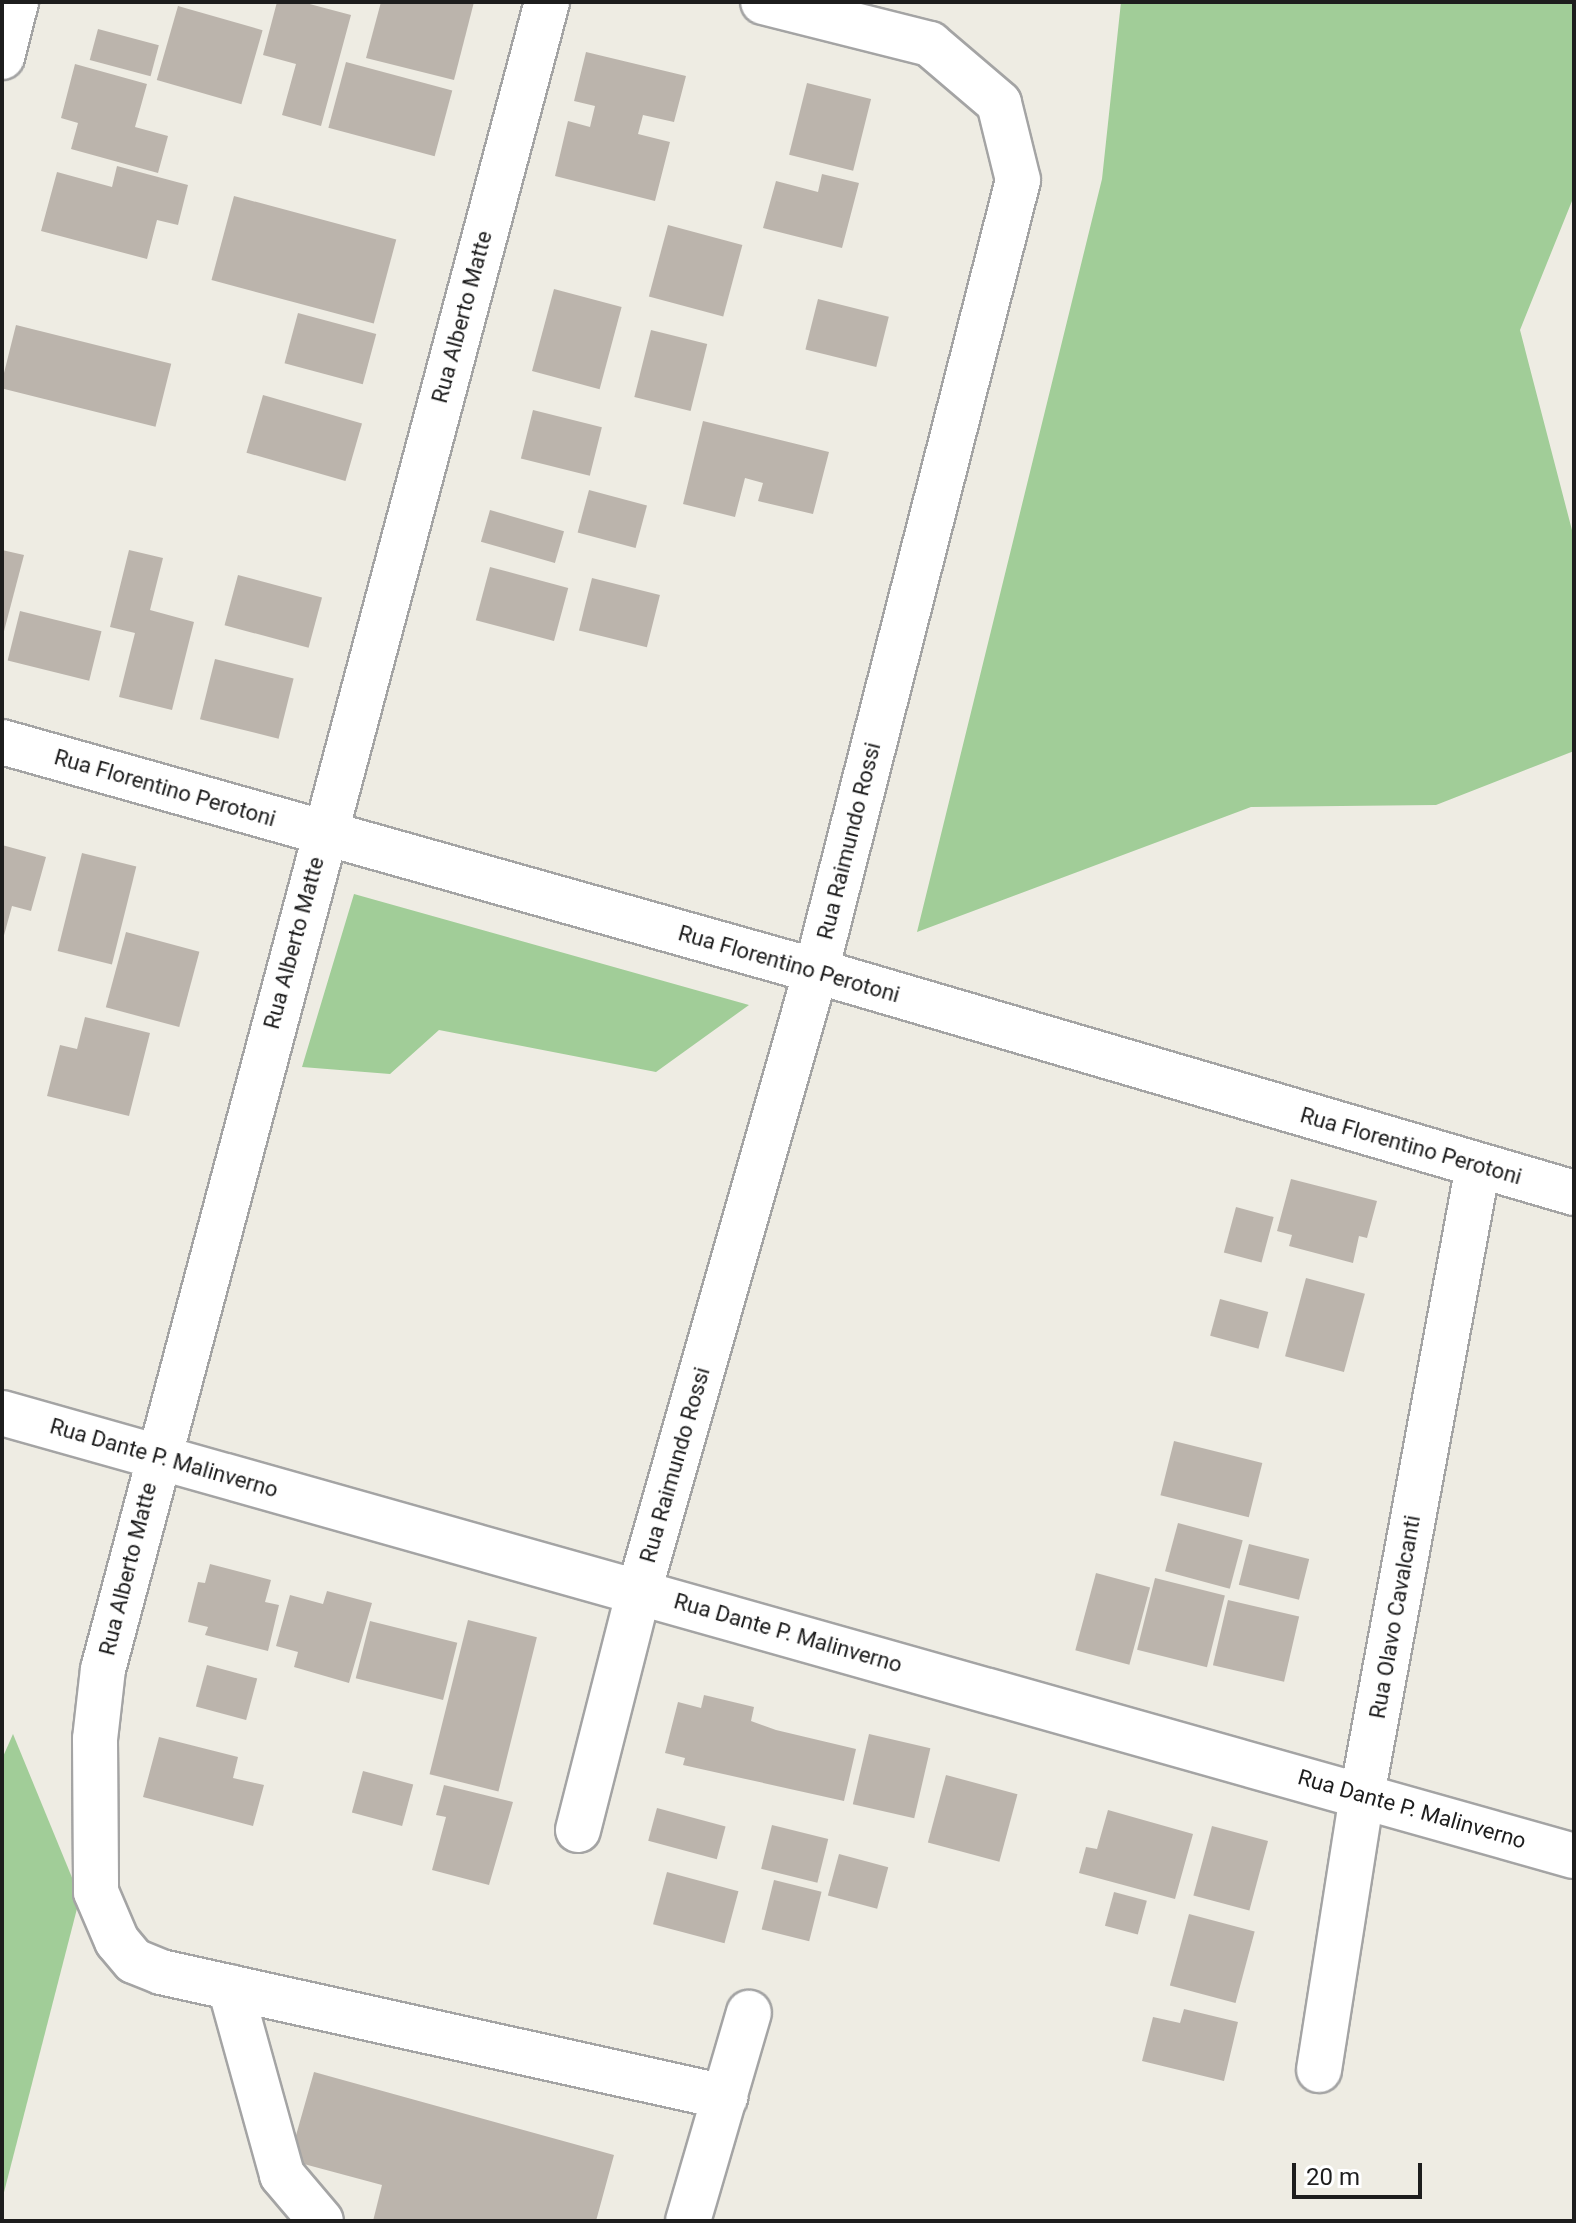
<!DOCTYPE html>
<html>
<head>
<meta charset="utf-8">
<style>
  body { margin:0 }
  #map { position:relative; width:1576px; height:2223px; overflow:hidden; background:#eeece3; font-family:Roboto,sans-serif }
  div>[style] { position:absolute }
  .forest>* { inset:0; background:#a1cd98 }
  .building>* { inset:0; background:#bbb4ac; transform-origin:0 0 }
  .roads { filter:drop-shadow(2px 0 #a4a4a4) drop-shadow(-2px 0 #a4a4a4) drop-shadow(0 2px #a4a4a4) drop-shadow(0 -2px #a4a4a4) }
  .minor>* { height:44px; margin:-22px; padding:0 22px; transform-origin:22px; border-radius:22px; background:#fff }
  span { translate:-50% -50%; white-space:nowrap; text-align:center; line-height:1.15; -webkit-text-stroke:8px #fff; paint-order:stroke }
  .street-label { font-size:22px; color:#1d1d1d }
  .frame { position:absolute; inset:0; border:4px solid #1d1d1d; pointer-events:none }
  .scale { position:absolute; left:1292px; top:2163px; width:130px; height:36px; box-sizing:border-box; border:4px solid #1d1d1d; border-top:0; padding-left:10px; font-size:24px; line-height:28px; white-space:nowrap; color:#1d1d1d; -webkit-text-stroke:6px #fff; paint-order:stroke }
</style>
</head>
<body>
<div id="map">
  <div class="forest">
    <div style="clip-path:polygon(1121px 2px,1574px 2px,1574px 196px,1520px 330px,1573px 534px,1574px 751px,1436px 805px,1251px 807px,917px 932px,1102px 179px)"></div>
    <div style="clip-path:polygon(354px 894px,749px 1005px,656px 1072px,439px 1030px,390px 1074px,302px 1067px)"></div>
    <div style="clip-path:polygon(13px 1734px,80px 1897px,2px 2200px,2px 1759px)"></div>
  </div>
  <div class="building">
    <div style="clip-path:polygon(277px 2px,302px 2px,351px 15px,321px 126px,282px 115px,296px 64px,263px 55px)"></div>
    <div style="clip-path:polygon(381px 2px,474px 2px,454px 80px,366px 58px)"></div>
    <div style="left:178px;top:6px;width:88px;height:77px;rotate:16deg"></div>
    <div style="left:98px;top:29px;width:63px;height:32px;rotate:15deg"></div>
    <div style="clip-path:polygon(586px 52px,686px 76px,674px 122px,643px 115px,638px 134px,670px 142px,655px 201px,555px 176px,568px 121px,590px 127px,595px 106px,574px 101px)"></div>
    <div style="left:346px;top:62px;width:110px;height:68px;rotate:15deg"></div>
    <div style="clip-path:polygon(75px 64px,147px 84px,135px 127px,168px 136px,158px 173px,71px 149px,78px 123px,61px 118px)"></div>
    <div style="left:807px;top:83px;width:66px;height:74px;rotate:14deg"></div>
    <div style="clip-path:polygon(117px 166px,188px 185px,178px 225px,157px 220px,147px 259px,41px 231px,57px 172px,112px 187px)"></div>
    <div style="clip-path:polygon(822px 174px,859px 183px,842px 248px,763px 228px,776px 181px,818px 192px)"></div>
    <div style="left:234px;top:196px;width:168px;height:87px;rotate:15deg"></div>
    <div style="left:668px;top:225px;width:77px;height:74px;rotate:15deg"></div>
    <div style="left:554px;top:289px;width:70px;height:85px;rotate:15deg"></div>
    <div style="left:818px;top:299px;width:73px;height:52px;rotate:14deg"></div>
    <div style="left:298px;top:313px;width:81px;height:52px;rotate:15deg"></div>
    <div style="left:16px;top:325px;width:160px;height:65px;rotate:14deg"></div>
    <div style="left:651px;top:330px;width:58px;height:69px;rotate:14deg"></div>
    <div style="left:263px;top:395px;width:103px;height:60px;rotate:16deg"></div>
    <div style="left:533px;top:410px;width:71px;height:50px;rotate:14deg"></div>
    <div style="clip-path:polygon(703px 421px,829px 452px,813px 514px,758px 501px,763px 483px,745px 478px,735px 517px,683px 504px)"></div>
    <div style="left:589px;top:490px;width:60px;height:44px;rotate:15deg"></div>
    <div style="left:490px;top:510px;width:77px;height:33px;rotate:16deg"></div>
    <div style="clip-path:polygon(2px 550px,24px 555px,3px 635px,2px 635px)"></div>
    <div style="clip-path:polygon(129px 550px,163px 558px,150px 610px,194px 622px,172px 710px,119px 697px,135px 633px,110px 627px)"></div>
    <div style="left:490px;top:567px;width:81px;height:55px;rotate:15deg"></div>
    <div style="left:238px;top:575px;width:87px;height:52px;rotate:15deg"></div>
    <div style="left:592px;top:578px;width:70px;height:54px;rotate:14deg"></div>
    <div style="left:20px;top:611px;width:84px;height:51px;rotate:14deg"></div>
    <div style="left:215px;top:659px;width:81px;height:62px;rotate:14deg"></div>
    <div style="clip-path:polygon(2px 845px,46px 857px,31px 911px,12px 906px,3px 939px)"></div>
    <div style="left:82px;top:853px;width:56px;height:101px;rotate:14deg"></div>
    <div style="left:126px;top:932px;width:76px;height:78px;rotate:15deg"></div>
    <div style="clip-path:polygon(85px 1017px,150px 1033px,129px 1116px,47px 1096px,60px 1045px,77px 1049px)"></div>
    <div style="clip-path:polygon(1291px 1179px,1377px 1201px,1367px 1238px,1359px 1236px,1353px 1263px,1289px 1246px,1292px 1235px,1277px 1231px)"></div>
    <div style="left:1236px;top:1207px;width:39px;height:47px;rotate:15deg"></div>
    <div style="left:1306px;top:1278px;width:61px;height:81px;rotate:15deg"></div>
    <div style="left:1220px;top:1299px;width:50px;height:38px;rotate:15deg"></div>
    <div style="left:1174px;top:1441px;width:91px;height:56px;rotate:14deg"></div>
    <div style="left:1178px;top:1523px;width:67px;height:50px;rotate:15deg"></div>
    <div style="left:1249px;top:1544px;width:62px;height:42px;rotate:14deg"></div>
    <div style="clip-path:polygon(210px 1564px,271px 1580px,265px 1602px,279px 1605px,268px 1651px,205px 1635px,208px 1627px,188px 1622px,198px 1582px,205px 1583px)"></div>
    <div style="left:1096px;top:1573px;width:56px;height:80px;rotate:15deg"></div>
    <div style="left:1155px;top:1578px;width:72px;height:74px;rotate:14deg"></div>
    <div style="clip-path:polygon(327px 1591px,372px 1603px,349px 1683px,294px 1667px,298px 1652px,276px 1646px,290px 1595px,323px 1604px)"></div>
    <div style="left:1228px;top:1600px;width:73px;height:67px;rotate:13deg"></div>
    <div style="left:468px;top:1620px;width:71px;height:159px;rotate:14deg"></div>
    <div style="left:370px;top:1621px;width:90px;height:59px;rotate:14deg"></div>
    <div style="left:207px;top:1665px;width:52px;height:43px;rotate:15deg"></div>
    <div style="clip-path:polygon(704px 1695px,754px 1707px,751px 1721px,776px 1730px,856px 1749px,844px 1801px,683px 1765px,685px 1758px,665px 1753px,678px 1702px,701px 1708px)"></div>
    <div style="left:869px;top:1734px;width:63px;height:72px;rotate:13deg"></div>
    <div style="clip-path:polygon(159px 1737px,238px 1757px,233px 1778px,264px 1785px,253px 1826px,143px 1797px)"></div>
    <div style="left:363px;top:1771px;width:52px;height:43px;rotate:15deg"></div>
    <div style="left:946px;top:1775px;width:74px;height:70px;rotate:15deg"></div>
    <div style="clip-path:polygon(444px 1785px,513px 1802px,489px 1885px,432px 1870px,446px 1817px,436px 1815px)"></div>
    <div style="left:657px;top:1808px;width:71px;height:34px;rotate:15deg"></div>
    <div style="clip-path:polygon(1108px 1810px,1193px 1834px,1175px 1899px,1079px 1873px,1086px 1847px,1097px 1849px)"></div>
    <div style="left:772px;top:1825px;width:58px;height:45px;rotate:14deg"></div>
    <div style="left:1212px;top:1826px;width:58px;height:72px;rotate:15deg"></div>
    <div style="left:839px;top:1854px;width:51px;height:43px;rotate:15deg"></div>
    <div style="left:667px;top:1872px;width:74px;height:54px;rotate:15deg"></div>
    <div style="left:774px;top:1880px;width:49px;height:51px;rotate:14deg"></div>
    <div style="left:1114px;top:1892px;width:34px;height:35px;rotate:15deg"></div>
    <div style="left:1189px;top:1914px;width:68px;height:74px;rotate:15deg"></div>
    <div style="clip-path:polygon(1184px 2009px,1238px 2022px,1224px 2081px,1142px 2061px,1153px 2017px,1180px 2023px)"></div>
    <div style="clip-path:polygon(314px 2072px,614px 2155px,596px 2221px,373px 2221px,382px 2185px,289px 2160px)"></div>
  </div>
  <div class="roads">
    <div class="minor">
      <div style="left:547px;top:2px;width:1725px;rotate:104.91deg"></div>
      <div style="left:103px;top:1669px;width:70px;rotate:96.5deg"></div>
      <div style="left:95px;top:1739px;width:153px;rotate:89.6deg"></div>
      <div style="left:96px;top:1892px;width:53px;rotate:66.8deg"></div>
      <div style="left:117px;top:1941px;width:26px;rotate:50deg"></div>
      <div style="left:134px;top:1961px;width:29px;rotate:22deg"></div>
      <div style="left:161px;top:1972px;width:578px;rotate:12.5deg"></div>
      <div style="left:2px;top:57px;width:57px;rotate:-75.7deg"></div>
      <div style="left:2px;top:742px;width:846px;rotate:15.71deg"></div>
      <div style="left:816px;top:971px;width:790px;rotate:16.32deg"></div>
      <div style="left:2px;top:1413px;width:1633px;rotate:15.74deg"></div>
      <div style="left:578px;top:1830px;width:247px;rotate:-75.7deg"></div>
      <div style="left:639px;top:1591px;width:645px;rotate:-74.07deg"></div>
      <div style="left:816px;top:971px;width:816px;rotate:-75.67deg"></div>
      <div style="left:1018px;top:180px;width:79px;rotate:-103.9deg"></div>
      <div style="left:999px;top:103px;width:91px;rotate:-139.5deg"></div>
      <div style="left:930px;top:44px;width:172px;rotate:-165.9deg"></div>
      <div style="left:230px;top:1987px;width:195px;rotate:74.5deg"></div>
      <div style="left:282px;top:2175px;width:60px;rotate:49.7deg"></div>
      <div style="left:1319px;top:2070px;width:278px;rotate:-81.1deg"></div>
      <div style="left:1362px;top:1795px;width:640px;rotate:-79.55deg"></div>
      <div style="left:688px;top:2221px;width:217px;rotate:-73.7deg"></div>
    </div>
  </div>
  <div class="street-label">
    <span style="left:462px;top:317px;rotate:-75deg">Rua Alberto Matte</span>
    <span style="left:165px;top:788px;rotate:16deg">Rua Florentino Perotoni</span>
    <span style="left:849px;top:841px;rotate:-76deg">Rua Raimundo Rossi</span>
    <span style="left:294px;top:943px;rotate:-75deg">Rua Alberto Matte</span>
    <span style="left:789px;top:964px;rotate:16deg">Rua Florentino Perotoni</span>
    <span style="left:1411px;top:1146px;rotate:16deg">Rua Florentino Perotoni</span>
    <span style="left:164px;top:1458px;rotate:16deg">Rua Dante P. Malinverno</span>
    <span style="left:675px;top:1465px;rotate:-74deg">Rua Raimundo Rossi</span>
    <span style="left:128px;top:1569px;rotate:-76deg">Rua Alberto Matte</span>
    <span style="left:1395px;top:1617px;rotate:-80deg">Rua Olavo Cavalcanti</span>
    <span style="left:788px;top:1633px;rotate:16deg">Rua Dante P. Malinverno</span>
    <span style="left:1412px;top:1809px;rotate:16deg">Rua Dante P. Malinverno</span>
  </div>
  <div class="frame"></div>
  <div class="scale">20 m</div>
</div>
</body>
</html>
